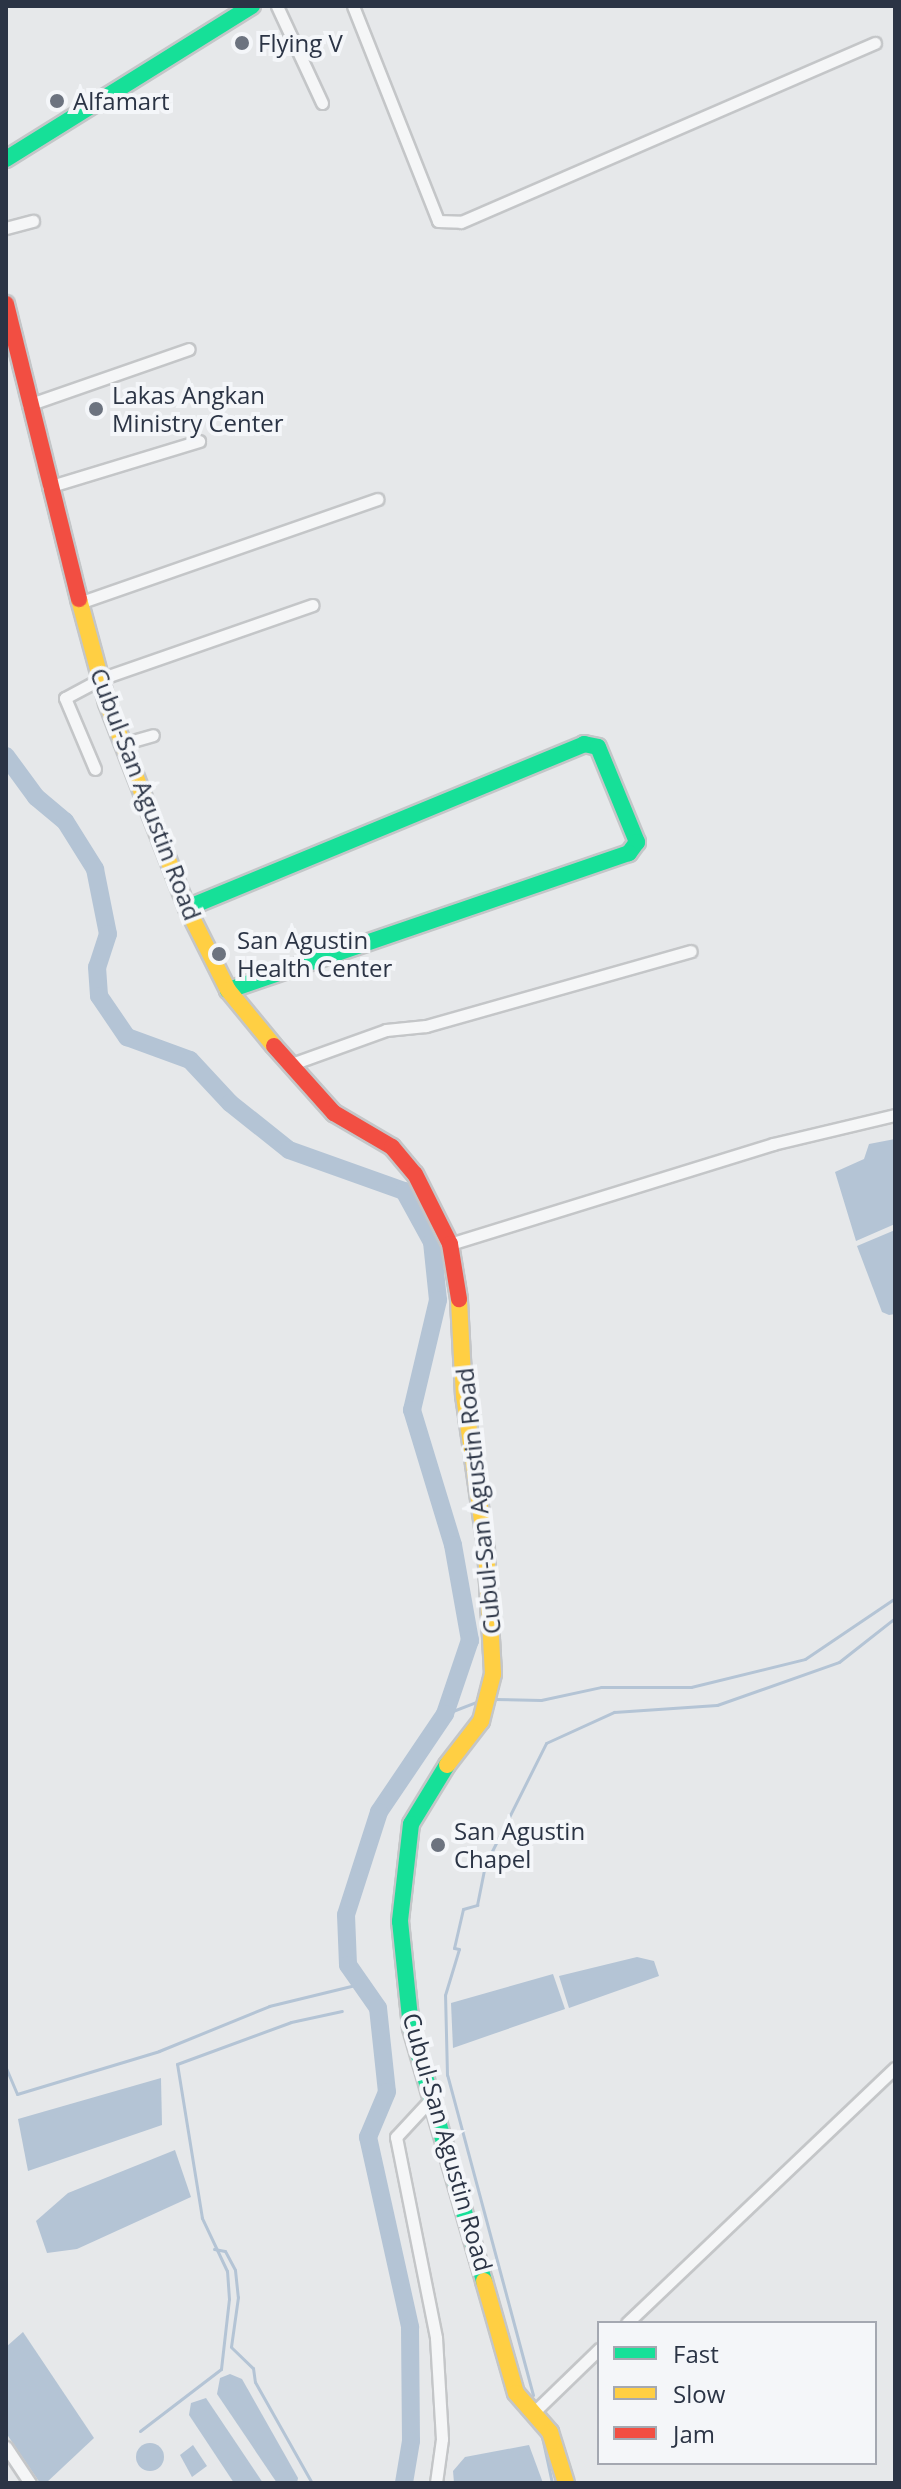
<!DOCTYPE html>
<html>
<head>
<meta charset="utf-8">
<style>
  body { margin:0 }
  #map { position:relative; width:901px; height:2489px; overflow:hidden; background:#e6e8ea; font-family:"Open Sans",sans-serif }
  div>[style] { position:absolute }
  .water>* { inset:0; background:#b4c4d5 }
  .round { border-radius:50% }
  .stream>* { height:3px; margin:-1.5px; padding:0 1.5px; transform-origin:1.5px; border-radius:1.5px; background:#b4c4d5 }
  .river>* { height:18px; margin:-9px; padding:0 9px; transform-origin:9px; border-radius:9px; background:#b4c4d5 }
  .roads { filter:drop-shadow(2px 0 #c4c6c8) drop-shadow(-2px 0 #c4c6c8) drop-shadow(0 2px #c4c6c8) drop-shadow(0 -2px #c4c6c8) }
  .street>* { height:11px; margin:-5.5px; padding:0 5.5px; transform-origin:5.5px; border-radius:5.5px; background:#f5f6f7 }
  .fast>* { height:16px; margin:-8px; padding:0 8px; transform-origin:8px; border-radius:8px; background:#16e098 }
  .slow>* { height:16px; margin:-8px; padding:0 8px; transform-origin:8px; border-radius:8px; background:#ffcf43 }
  .jam>* { height:16px; margin:-8px; padding:0 8px; transform-origin:8px; border-radius:8px; background:#f24e42 }
  .dots>* { width:22px; height:22px; translate:-50% -50%; box-sizing:border-box; border:4px solid #f4f6f9; border-radius:50% }
  span { translate:-50% -50%; white-space:nowrap; text-align:center; line-height:1.15; -webkit-text-stroke:8px #f4f6f9; paint-order:stroke }
  .poi-label { font-size:24px; color:#2b3445 }
  .left { translate:0 -50%; text-align:left }
  .street-label { font-size:24px; color:#2b3445 }
  .frame { position:absolute; inset:0; border:8px solid #2b3445; pointer-events:none }
  .legend { position:absolute; left:597px; top:2321px; width:280px; height:144px; box-sizing:border-box; background:#f4f6f9; border:2px solid #a4a8b1; margin:0; padding:10px 14px; list-style:none; font-size:24px; color:#2b3445 }
  .legend li { display:flex; align-items:center; gap:16px; height:40px }
  .legend b { width:40px; border:2px solid #a4a8b1 }
</style>
</head>
<body>
<div id="map">
  <div class="water">
    <div style="clip-path:polygon(895px 1139px,895px 1224px,856px 1241px,835px 1172px,864px 1159px,869px 1144px)"></div>
    <div style="clip-path:polygon(895px 1230px,895px 1314px,889px 1315px,882px 1312px,857px 1246px)"></div>
    <div style="clip-path:polygon(637px 1957px,654px 1961px,659px 1976px,569px 2008px,559px 1976px)"></div>
    <div style="clip-path:polygon(553px 1974px,565px 2009px,453px 2048px,451px 2003px)"></div>
    <div style="clip-path:polygon(161px 2078px,162px 2125px,28px 2171px,18px 2119px)"></div>
    <div style="clip-path:polygon(175px 2150px,191px 2197px,77px 2249px,47px 2253px,36px 2221px,68px 2193px)"></div>
    <div style="clip-path:polygon(23px 2332px,94px 2438px,46px 2483px,40px 2483px,6px 2433px,6px 2347px)"></div>
    <div style="clip-path:polygon(230px 2374px,242px 2379px,298px 2478px,297px 2483px,277px 2483px,217px 2394px,220px 2378px)"></div>
    <div style="clip-path:polygon(206px 2398px,263px 2483px,234px 2483px,189px 2415px,191px 2403px)"></div>
    <div class="round" style="left:136px;top:2443px;width:28px;height:28px"></div>
    <div style="clip-path:polygon(193px 2445px,207px 2466px,192px 2477px,180px 2455px)"></div>
    <div style="clip-path:polygon(529px 2445px,543px 2483px,454px 2483px,453px 2471px,465px 2457px)"></div>
  </div>
  <div class="stream">
    <div style="left:494px;top:1699px;width:47px;rotate:1.2deg"></div>
    <div style="left:541px;top:1700px;width:61px;rotate:-12.2deg"></div>
    <div style="left:601px;top:1687px;width:90px"></div>
    <div style="left:691px;top:1687px;width:117px;rotate:-13.8deg"></div>
    <div style="left:805px;top:1659px;width:109px;rotate:-34.1deg"></div>
    <div style="left:445px;top:1714px;width:33px;rotate:-21deg"></div>
    <div style="left:6px;top:2068px;width:28px;rotate:67deg"></div>
    <div style="left:17px;top:2094px;width:148px;rotate:-16.8deg"></div>
    <div style="left:159px;top:2051px;width:119px;rotate:-22.2deg"></div>
    <div style="left:269px;top:2006px;width:93px;rotate:-13.7deg"></div>
    <div style="left:214px;top:2249px;width:11px;rotate:10deg"></div>
    <div style="left:225px;top:2251px;width:21px;rotate:62deg"></div>
    <div style="left:235px;top:2270px;width:27px;rotate:84deg"></div>
    <div style="left:238px;top:2297px;width:50px;rotate:98deg"></div>
    <div style="left:231px;top:2347px;width:30px;rotate:44deg"></div>
    <div style="left:253px;top:2368px;width:14px;rotate:82deg"></div>
    <div style="left:255px;top:2382px;width:116px;rotate:60.6deg"></div>
    <div style="left:533px;top:2395px;width:331px;rotate:-105deg"></div>
    <div style="left:447px;top:2075px;width:80px;rotate:-91.4deg"></div>
    <div style="left:445px;top:1995px;width:48px;rotate:-73.1deg"></div>
    <div style="left:459px;top:1949px;width:5px;rotate:-169deg"></div>
    <div style="left:454px;top:1948px;width:40px;rotate:-77deg"></div>
    <div style="left:463px;top:1909px;width:15px;rotate:-16deg"></div>
    <div style="left:477px;top:1905px;width:41px;rotate:-78.7deg"></div>
    <div style="left:485px;top:1865px;width:136px;rotate:-63.4deg"></div>
    <div style="left:546px;top:1743px;width:75px;rotate:-24.5deg"></div>
    <div style="left:614px;top:1712px;width:103px;rotate:-3.9deg"></div>
    <div style="left:717px;top:1705px;width:129px;rotate:-19.4deg"></div>
    <div style="left:839px;top:1662px;width:71px;rotate:-38.2deg"></div>
    <div style="left:140px;top:2431px;width:102px;rotate:-37.4deg"></div>
    <div style="left:221px;top:2369px;width:70px;rotate:-83.5deg"></div>
    <div style="left:229px;top:2299px;width:28px;rotate:-94deg"></div>
    <div style="left:227px;top:2271px;width:59px;rotate:-115.3deg"></div>
    <div style="left:202px;top:2218px;width:156px;rotate:-99.2deg"></div>
    <div style="left:177px;top:2064px;width:121px;rotate:-20.2deg"></div>
    <div style="left:291px;top:2022px;width:52px;rotate:-12.2deg"></div>
    <div style="left:541px;top:2432px;width:52px;rotate:77.8deg"></div>
  </div>
  <div class="river">
    <div style="left:6px;top:756px;width:51px;rotate:53.8deg"></div>
    <div style="left:36px;top:797px;width:38px;rotate:40deg"></div>
    <div style="left:65px;top:821px;width:57px;rotate:58deg"></div>
    <div style="left:95px;top:869px;width:66px;rotate:78.7deg"></div>
    <div style="left:108px;top:934px;width:35px;rotate:108deg"></div>
    <div style="left:97px;top:967px;width:29px;rotate:86deg"></div>
    <div style="left:99px;top:996px;width:50px;rotate:55.7deg"></div>
    <div style="left:127px;top:1037px;width:67px;rotate:20.1deg"></div>
    <div style="left:190px;top:1060px;width:59px;rotate:47.1deg"></div>
    <div style="left:230px;top:1103px;width:75px;rotate:38.5deg"></div>
    <div style="left:289px;top:1150px;width:122px;rotate:19.6deg"></div>
    <div style="left:404px;top:1191px;width:58px;rotate:61.2deg"></div>
    <div style="left:432px;top:1242px;width:58px;rotate:84.1deg"></div>
    <div style="left:438px;top:1300px;width:113px;rotate:103.3deg"></div>
    <div style="left:412px;top:1410px;width:141px;rotate:73.1deg"></div>
    <div style="left:453px;top:1545px;width:97px;rotate:79.9deg"></div>
    <div style="left:470px;top:1640px;width:78px;rotate:108.7deg"></div>
    <div style="left:445px;top:1714px;width:118px;rotate:124deg"></div>
    <div style="left:379px;top:1812px;width:108px;rotate:107.8deg"></div>
    <div style="left:346px;top:1915px;width:50px;rotate:87.7deg"></div>
    <div style="left:348px;top:1965px;width:52px;rotate:55.1deg"></div>
    <div style="left:378px;top:2008px;width:84px;rotate:83.9deg"></div>
    <div style="left:387px;top:2092px;width:49px;rotate:112.9deg"></div>
    <div style="left:368px;top:2137px;width:195px;rotate:77.5deg"></div>
    <div style="left:410px;top:2327px;width:114px;rotate:89.5deg"></div>
    <div style="left:411px;top:2441px;width:43px;rotate:99.5deg"></div>
  </div>
  <div class="roads">
    <div class="street">
      <div style="left:277px;top:6px;width:107px;rotate:65.1deg"></div>
      <div style="left:353px;top:6px;width:231px;rotate:68.4deg"></div>
      <div style="left:438px;top:221px;width:23px;rotate:2deg"></div>
      <div style="left:461px;top:222px;width:451px;rotate:-23.4deg"></div>
      <div style="left:6px;top:228px;width:28px;rotate:-15deg"></div>
      <div style="left:28px;top:405px;width:170px;rotate:-19.2deg"></div>
      <div style="left:48px;top:487px;width:158px;rotate:-16.9deg"></div>
      <div style="left:79px;top:603px;width:316px;rotate:-19.2deg"></div>
      <div style="left:122px;top:744px;width:32px;rotate:-16deg"></div>
      <div style="left:95px;top:769px;width:77px;rotate:-112.9deg"></div>
      <div style="left:65px;top:698px;width:40px;rotate:-28deg"></div>
      <div style="left:100px;top:679px;width:225px;rotate:-19.2deg"></div>
      <div style="left:289px;top:1065px;width:103px;rotate:-19.8deg"></div>
      <div style="left:386px;top:1030px;width:40px;rotate:-5.7deg"></div>
      <div style="left:426px;top:1026px;width:275px;rotate:-15.8deg"></div>
      <div style="left:450px;top:1244px;width:338px;rotate:-17.2deg"></div>
      <div style="left:773px;top:1144px;width:125px;rotate:-13.4deg"></div>
      <div style="left:434px;top:2096px;width:56px;rotate:132.8deg"></div>
      <div style="left:396px;top:2137px;width:205px;rotate:78.7deg"></div>
      <div style="left:436px;top:2338px;width:101px;rotate:86.6deg"></div>
      <div style="left:442px;top:2439px;width:44px;rotate:97.8deg"></div>
      <div style="left:627px;top:2323px;width:370px;rotate:-43.6deg"></div>
      <div style="left:534px;top:2412px;width:91px;rotate:-44.1deg"></div>
      <div style="left:6px;top:2447px;width:43px;rotate:56.3deg"></div>
    </div>
    <div class="fast">
      <div style="left:6px;top:159px;width:290px;rotate:-31.9deg"></div>
      <div style="left:187px;top:908px;width:430px;rotate:-22.4deg"></div>
      <div style="left:584px;top:744px;width:14px;rotate:12deg"></div>
      <div style="left:598px;top:747px;width:103px;rotate:67.7deg"></div>
      <div style="left:637px;top:842px;width:14px;rotate:126deg"></div>
      <div style="left:629px;top:853px;width:424px;rotate:161.1deg"></div>
      <div style="left:447px;top:1765px;width:69px;rotate:121.4deg"></div>
      <div style="left:411px;top:1824px;width:98px;rotate:96.5deg"></div>
      <div style="left:400px;top:1921px;width:108px;rotate:84.1deg"></div>
      <div style="left:411px;top:2028px;width:263px;rotate:73.9deg"></div>
    </div>
    <div class="slow">
      <div style="left:79px;top:599px;width:108px;rotate:74.9deg"></div>
      <div style="left:107px;top:703px;width:220px;rotate:68.7deg"></div>
      <div style="left:187px;top:908px;width:92px;rotate:63.4deg"></div>
      <div style="left:228px;top:990px;width:72px;rotate:50.6deg"></div>
      <div style="left:447px;top:1765px;width:56px;rotate:-52.3deg"></div>
      <div style="left:481px;top:1721px;width:49px;rotate:-75.7deg"></div>
      <div style="left:493px;top:1674px;width:126px;rotate:-93.2deg"></div>
      <div style="left:486px;top:1548px;width:154px;rotate:-98.2deg"></div>
      <div style="left:464px;top:1396px;width:97px;rotate:-93deg"></div>
      <div style="left:484px;top:2281px;width:116px;rotate:74.1deg"></div>
      <div style="left:516px;top:2393px;width:52px;rotate:48.9deg"></div>
      <div style="left:550px;top:2432px;width:53px;rotate:72.6deg"></div>
    </div>
    <div class="jam">
      <div style="left:6px;top:304px;width:304px;rotate:76.1deg"></div>
      <div style="left:274px;top:1046px;width:90px;rotate:48.2deg"></div>
      <div style="left:334px;top:1113px;width:67px;rotate:30.4deg"></div>
      <div style="left:392px;top:1147px;width:35px;rotate:50deg"></div>
      <div style="left:415px;top:1174px;width:78px;rotate:63.4deg"></div>
      <div style="left:450px;top:1244px;width:56px;rotate:80.7deg"></div>
    </div>
  </div>
  <div class="dots">
    <div style="left:242px;top:43px;background:#6c737f"></div>
    <div style="left:57px;top:101px;background:#6c737f"></div>
    <div style="left:96px;top:409px;background:#6c737f"></div>
    <div style="left:219px;top:954px;background:#6c737f"></div>
    <div style="left:438px;top:1845px;background:#6c737f"></div>
  </div>
  <div class="poi-label">
    <span class="left" style="left:258px;top:43px">Flying V</span>
    <span class="left" style="left:73px;top:101px">Alfamart</span>
    <span class="left" style="left:112px;top:409px">Lakas Angkan<br>Ministry Center</span>
    <span class="left" style="left:237px;top:954px">San Agustin<br>Health Center</span>
    <span class="left" style="left:454px;top:1845px">San Agustin<br>Chapel</span>
  </div>
  <div class="street-label">
    <span style="left:146px;top:794px;rotate:69deg">Cubul-San Agustin Road</span>
    <span style="left:478px;top:1501px;rotate:-96deg">Cubul-San Agustin Road</span>
    <span style="left:448px;top:2142px;rotate:74deg">Cubul-San Agustin Road</span>
  </div>
  <div class="frame"></div>
  <ul class="legend">
  <li><b style="height:10px;background:#16e098"></b>Fast</li>
  <li><b style="height:10px;background:#ffcf43"></b>Slow</li>
  <li><b style="height:10px;background:#f24e42"></b>Jam</li>
  </ul>
</div>
</body>
</html>
